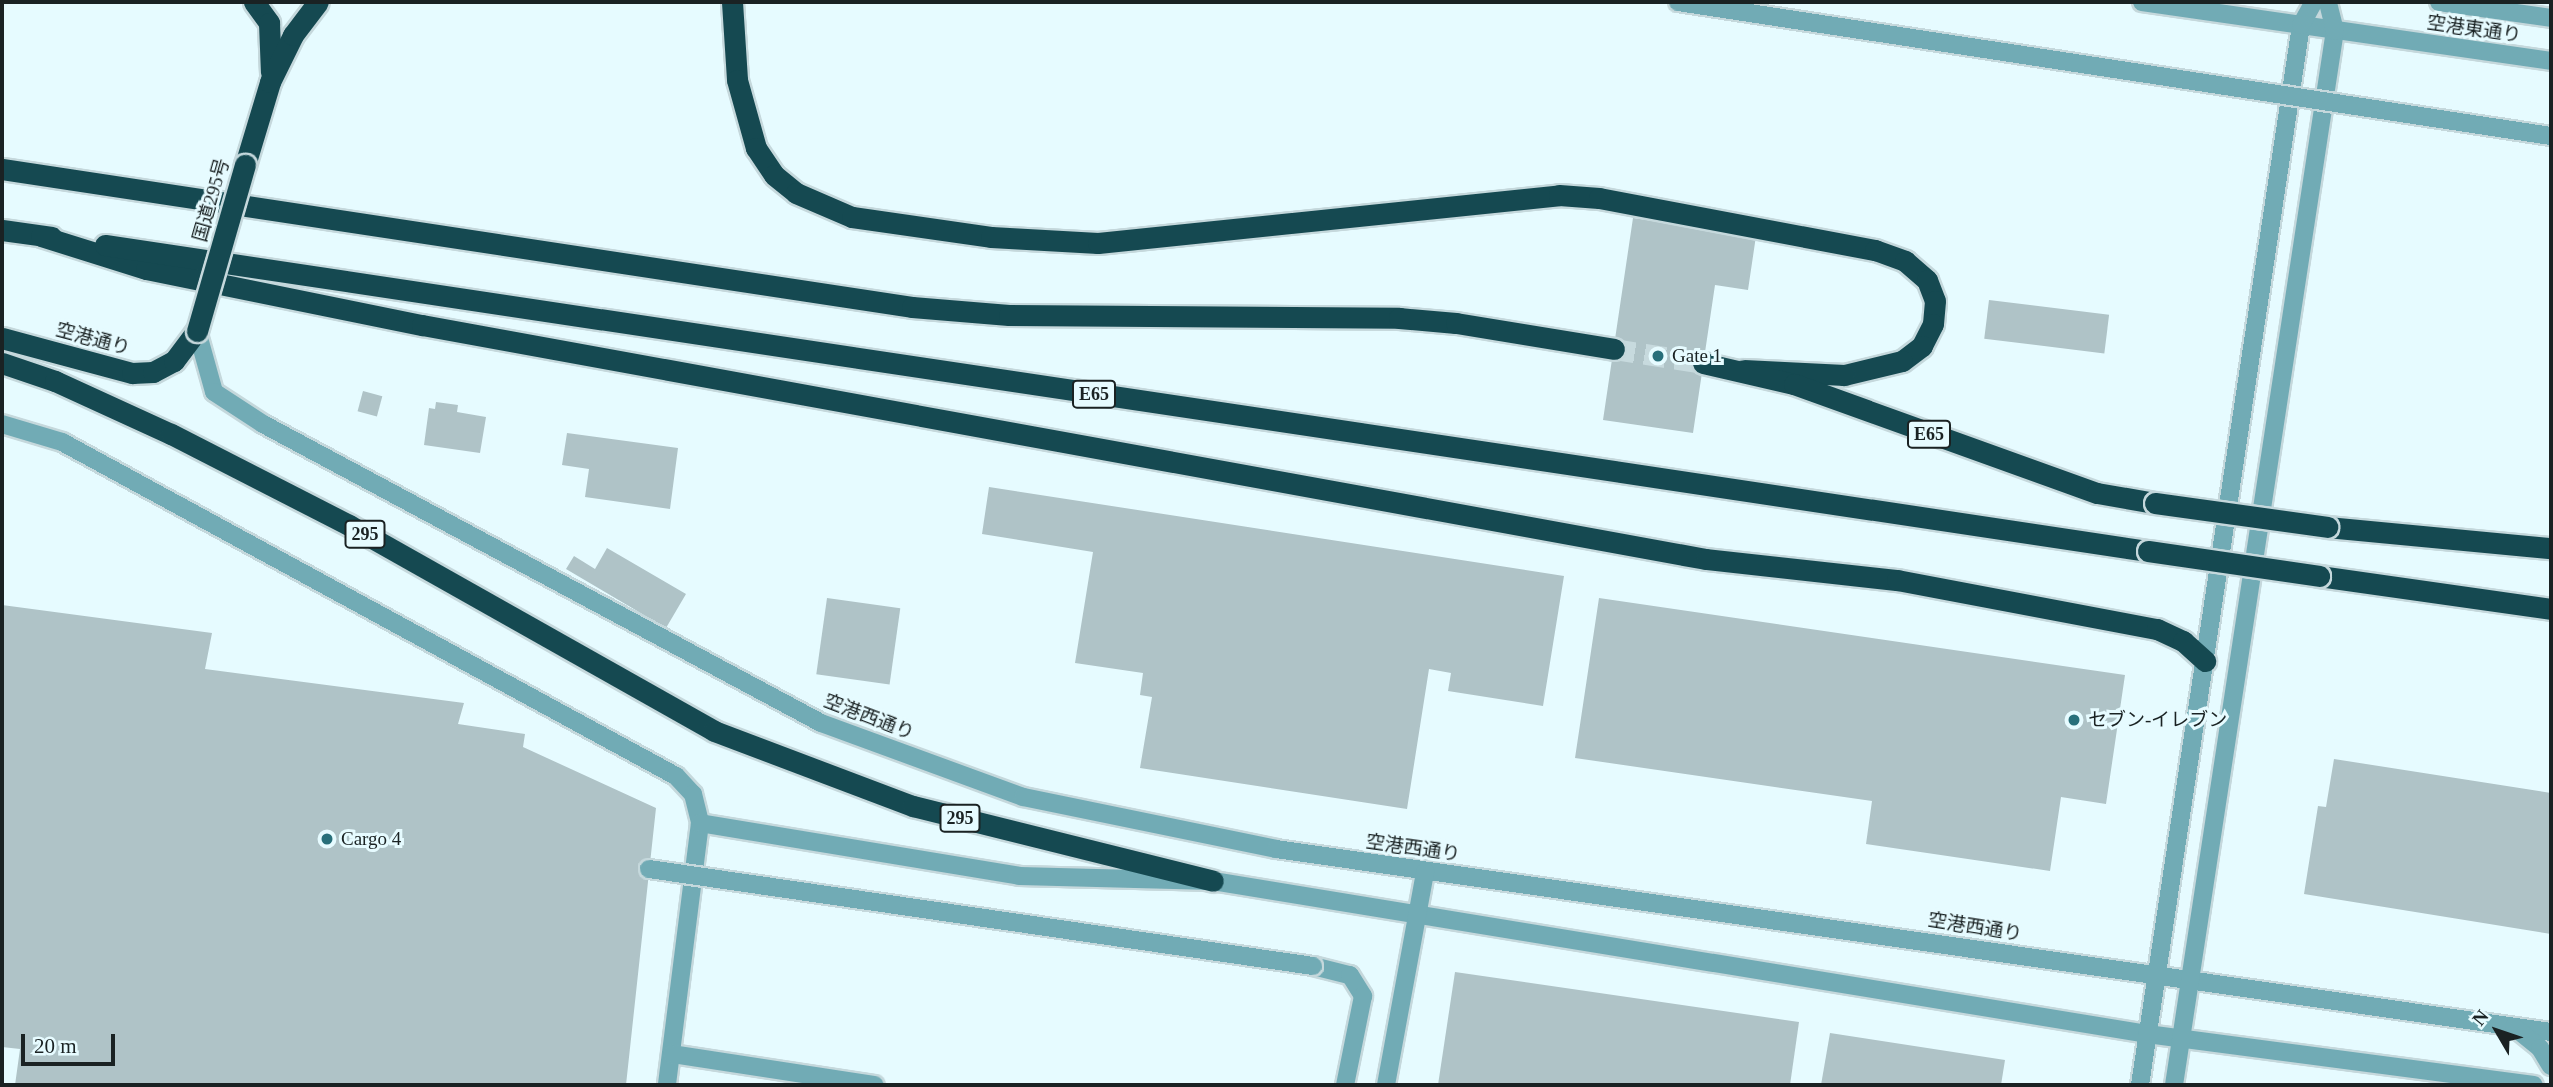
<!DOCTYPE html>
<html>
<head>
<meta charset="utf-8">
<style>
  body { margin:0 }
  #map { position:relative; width:2553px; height:1087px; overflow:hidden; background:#e6fbff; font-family:"Times New Roman","Noto Sans JP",serif }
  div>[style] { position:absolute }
  .building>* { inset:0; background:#afc3c7; transform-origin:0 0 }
  .highway-tunnel>* { height:21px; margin-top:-10.5px; transform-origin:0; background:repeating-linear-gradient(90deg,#c7dade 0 21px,transparent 0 31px) }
  .roads { filter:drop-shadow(2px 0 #c5d8dc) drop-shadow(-2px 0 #c5d8dc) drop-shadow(0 2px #c5d8dc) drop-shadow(0 -2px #c5d8dc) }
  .minor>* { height:18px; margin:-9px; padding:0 9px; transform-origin:9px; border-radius:9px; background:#71abb5 }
  .highway>* { height:21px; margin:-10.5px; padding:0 10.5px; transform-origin:10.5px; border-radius:10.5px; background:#154951 }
  .bridges { filter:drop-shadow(2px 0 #c5d8dc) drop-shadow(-2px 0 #c5d8dc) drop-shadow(0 2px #c5d8dc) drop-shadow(0 -2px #c5d8dc) }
  .minor-bridge>* { height:18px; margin:-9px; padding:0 9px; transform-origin:9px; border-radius:9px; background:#71abb5 }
  .highway-bridge>* { height:21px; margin:-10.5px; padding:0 10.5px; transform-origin:10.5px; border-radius:10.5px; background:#154951 }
  .dots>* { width:19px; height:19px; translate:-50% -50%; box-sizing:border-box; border:4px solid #e6fbff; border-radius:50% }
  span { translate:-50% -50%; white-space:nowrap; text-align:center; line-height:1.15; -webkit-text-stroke:6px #e6fbff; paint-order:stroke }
  .shield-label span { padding:2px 5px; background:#e6fbff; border:2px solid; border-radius:5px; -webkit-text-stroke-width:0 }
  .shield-label { font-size:18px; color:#1a2223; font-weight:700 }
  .street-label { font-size:19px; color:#1a2223 }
  .poi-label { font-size:19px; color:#1a2223 }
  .left { translate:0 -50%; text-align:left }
  .frame { position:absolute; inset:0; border:4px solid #1a2223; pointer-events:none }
  .north { position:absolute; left:2462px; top:996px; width:70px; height:70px; -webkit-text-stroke:5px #e6fbff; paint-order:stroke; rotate:309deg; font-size:19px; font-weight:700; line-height:28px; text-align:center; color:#1a2223 }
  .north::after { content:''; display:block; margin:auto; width:24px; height:32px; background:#1a2223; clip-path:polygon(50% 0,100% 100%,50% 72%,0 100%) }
  .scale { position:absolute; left:21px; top:1034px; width:94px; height:32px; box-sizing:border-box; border:4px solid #1a2223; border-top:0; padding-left:9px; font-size:21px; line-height:24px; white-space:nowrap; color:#1a2223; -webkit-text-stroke:5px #e6fbff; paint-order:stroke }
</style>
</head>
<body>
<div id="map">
  <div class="building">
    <div style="clip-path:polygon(1633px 218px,1756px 236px,1748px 290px,1715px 285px,1693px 433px,1603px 420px)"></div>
    <div style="left:1989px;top:300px;width:121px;height:39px;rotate:7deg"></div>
    <div style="left:363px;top:391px;width:20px;height:21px;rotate:15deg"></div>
    <div style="clip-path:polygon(436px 402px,458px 405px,457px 412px,486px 417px,480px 453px,424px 445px,429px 408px,435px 409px)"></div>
    <div style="clip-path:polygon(567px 433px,678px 448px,670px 509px,585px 497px,589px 469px,562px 465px)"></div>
    <div style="clip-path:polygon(989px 487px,1564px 576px,1543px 706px,1448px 691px,1451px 673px,1429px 669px,1407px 809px,1140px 768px,1152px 697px,1140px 695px,1143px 673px,1075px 663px,1093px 552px,982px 534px)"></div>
    <div style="clip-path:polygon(607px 548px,686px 594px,666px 628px,566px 569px,574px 556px,595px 569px)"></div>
    <div style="left:827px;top:598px;width:74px;height:77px;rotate:8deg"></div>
    <div style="clip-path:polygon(1599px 598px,2125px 675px,2106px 804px,2061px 797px,2050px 871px,1866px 844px,1872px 801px,1575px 758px)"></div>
    <div style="clip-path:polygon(2px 605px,212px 633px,205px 669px,464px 703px,458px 724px,525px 734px,523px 747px,656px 808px,626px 1085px,15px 1085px,20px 1049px,2px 1047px)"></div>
    <div style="clip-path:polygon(2334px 759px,2551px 793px,2551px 934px,2304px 894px,2318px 806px,2326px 807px)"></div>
    <div style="clip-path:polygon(1455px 972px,1799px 1022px,1790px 1085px,1438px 1085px)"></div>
    <div style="clip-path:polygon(1830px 1033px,2005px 1060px,2001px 1085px,1821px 1085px)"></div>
  </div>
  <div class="highway-tunnel">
    <div style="left:1614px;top:349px;width:90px;rotate:8.9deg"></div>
  </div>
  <div class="roads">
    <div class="minor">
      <div style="left:2142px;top:2px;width:413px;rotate:8.2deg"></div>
      <div style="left:2439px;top:2px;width:113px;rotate:8.1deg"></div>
      <div style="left:197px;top:331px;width:63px;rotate:74.4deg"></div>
      <div style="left:214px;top:392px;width:59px;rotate:33.1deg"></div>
      <div style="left:263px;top:424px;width:633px;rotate:28.18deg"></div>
      <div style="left:821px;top:723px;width:215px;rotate:20.1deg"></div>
      <div style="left:1023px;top:797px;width:258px;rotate:11.6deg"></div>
      <div style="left:1276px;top:849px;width:1288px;rotate:8.17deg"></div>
      <div style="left:2px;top:424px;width:63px;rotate:16.7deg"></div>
      <div style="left:62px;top:442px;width:699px;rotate:28.55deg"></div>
      <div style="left:676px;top:776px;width:25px;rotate:47deg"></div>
      <div style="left:693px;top:794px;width:30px;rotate:76deg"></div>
      <div style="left:700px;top:823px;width:264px;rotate:97.2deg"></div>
      <div style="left:700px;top:823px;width:323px;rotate:9.4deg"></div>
      <div style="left:1019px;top:876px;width:194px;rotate:1.5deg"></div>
      <div style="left:1213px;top:881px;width:946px;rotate:9.3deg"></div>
      <div style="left:2147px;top:1034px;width:390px;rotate:7.5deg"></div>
      <div style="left:1313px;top:966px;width:38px;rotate:14deg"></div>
      <div style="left:1350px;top:975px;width:25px;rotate:58deg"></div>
      <div style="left:1363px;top:996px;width:91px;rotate:101.4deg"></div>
      <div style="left:2514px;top:1027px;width:33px;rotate:39deg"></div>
      <div style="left:2540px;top:1048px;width:21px;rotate:59deg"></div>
      <div style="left:672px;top:1054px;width:205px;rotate:8.7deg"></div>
      <div style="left:1386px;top:1085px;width:217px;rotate:-79.6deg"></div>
      <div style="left:2140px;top:1085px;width:1072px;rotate:-81.36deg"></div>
      <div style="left:2301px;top:25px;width:26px;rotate:-61deg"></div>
      <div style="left:2174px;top:1085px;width:1066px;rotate:-81.32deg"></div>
      <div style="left:2335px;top:31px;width:30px;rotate:-104deg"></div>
    </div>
    <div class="highway">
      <div style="left:254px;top:2px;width:26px;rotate:54deg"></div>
      <div style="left:269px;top:23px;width:49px;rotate:87.7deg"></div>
      <div style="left:732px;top:2px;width:78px;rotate:86.3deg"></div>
      <div style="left:737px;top:80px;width:71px;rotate:74.4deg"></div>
      <div style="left:756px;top:148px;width:32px;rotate:56deg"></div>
      <div style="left:774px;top:175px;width:28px;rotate:39deg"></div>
      <div style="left:796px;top:193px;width:61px;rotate:23.2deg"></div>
      <div style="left:852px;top:217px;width:140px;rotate:8.2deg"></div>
      <div style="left:991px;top:237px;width:107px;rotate:3.2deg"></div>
      <div style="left:1098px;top:243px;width:463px;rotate:-5.9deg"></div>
      <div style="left:1559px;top:195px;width:40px;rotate:4.3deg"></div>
      <div style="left:1599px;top:198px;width:281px;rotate:10.7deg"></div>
      <div style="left:1875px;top:250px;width:32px;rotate:20deg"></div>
      <div style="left:1905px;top:261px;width:29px;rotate:41deg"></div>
      <div style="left:1927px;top:280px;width:22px;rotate:69deg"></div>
      <div style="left:1935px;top:301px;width:23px;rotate:95deg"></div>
      <div style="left:1933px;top:324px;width:25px;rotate:117deg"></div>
      <div style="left:1922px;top:346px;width:25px;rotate:143deg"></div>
      <div style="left:1902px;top:361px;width:60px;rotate:166.4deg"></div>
      <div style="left:1844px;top:375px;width:100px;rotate:-177.1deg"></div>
      <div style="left:245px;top:165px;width:87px;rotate:-73.2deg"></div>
      <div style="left:270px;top:82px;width:52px;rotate:-63.9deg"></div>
      <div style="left:293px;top:35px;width:41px;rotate:-52.9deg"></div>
      <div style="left:2px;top:169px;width:920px;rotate:8.62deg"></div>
      <div style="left:912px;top:307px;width:97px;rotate:4.7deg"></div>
      <div style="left:1009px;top:315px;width:390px;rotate:0.4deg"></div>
      <div style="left:1399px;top:318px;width:57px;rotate:5deg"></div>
      <div style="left:1456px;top:323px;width:160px;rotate:9.3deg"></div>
      <div style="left:2px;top:230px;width:50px;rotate:8deg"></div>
      <div style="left:41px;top:236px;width:110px;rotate:17.4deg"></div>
      <div style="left:146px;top:269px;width:282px;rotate:11.5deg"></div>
      <div style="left:422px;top:325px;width:1305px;rotate:10.33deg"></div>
      <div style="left:1706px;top:559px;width:192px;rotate:6.3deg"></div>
      <div style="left:1897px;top:580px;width:265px;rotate:10.7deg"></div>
      <div style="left:2157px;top:629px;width:29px;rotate:25deg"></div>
      <div style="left:2183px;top:641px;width:30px;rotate:42deg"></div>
      <div style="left:105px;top:245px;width:2066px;rotate:8.52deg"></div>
      <div style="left:2px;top:338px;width:135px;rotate:15.1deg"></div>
      <div style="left:132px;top:373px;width:21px;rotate:-3deg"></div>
      <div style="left:153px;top:372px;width:24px;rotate:-28deg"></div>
      <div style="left:174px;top:361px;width:38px;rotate:-53deg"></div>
      <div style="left:2px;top:363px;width:56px;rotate:18.8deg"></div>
      <div style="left:55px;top:381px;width:128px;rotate:24.6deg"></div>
      <div style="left:171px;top:434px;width:200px;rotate:27.1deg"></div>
      <div style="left:349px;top:525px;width:419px;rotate:29.4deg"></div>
      <div style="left:714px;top:731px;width:213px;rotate:20.7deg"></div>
      <div style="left:913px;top:806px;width:309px;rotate:14deg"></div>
      <div style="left:1703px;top:363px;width:93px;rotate:13deg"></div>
      <div style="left:1794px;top:384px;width:322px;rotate:19.8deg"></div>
      <div style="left:2097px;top:493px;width:59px;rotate:9.8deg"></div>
      <div style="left:2327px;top:527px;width:225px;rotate:5.4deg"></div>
      <div style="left:2319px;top:576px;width:234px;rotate:8.1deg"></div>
    </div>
  </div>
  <div class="bridges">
    <div class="minor-bridge">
      <div style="left:1678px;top:2px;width:883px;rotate:8.73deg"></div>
      <div style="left:649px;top:869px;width:671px;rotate:8.31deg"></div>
    </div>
    <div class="highway-bridge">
      <div style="left:197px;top:331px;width:173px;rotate:-73.9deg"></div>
      <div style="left:2155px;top:503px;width:174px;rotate:7.9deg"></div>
      <div style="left:2148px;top:551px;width:173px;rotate:8.3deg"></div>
    </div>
  </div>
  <div class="dots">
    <div style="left:1658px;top:356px;background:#276f7a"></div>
    <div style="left:2074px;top:720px;background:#276f7a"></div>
    <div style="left:327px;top:839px;background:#276f7a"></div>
  </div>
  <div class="shield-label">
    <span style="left:1094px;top:394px">E65</span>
    <span style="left:1929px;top:434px">E65</span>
    <span style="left:365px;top:534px">295</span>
    <span style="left:960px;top:818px">295</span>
  </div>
  <div class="street-label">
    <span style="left:2474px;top:29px;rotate:8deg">空港東通り</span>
    <span style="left:211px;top:200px;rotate:-74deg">国道295号</span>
    <span style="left:93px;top:339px;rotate:15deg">空港通り</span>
    <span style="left:869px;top:717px;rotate:21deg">空港西通り</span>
    <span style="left:1413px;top:848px;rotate:8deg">空港西通り</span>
    <span style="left:1975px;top:927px;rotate:9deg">空港西通り</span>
  </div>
  <div class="poi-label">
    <span class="left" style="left:1672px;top:356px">Gate 1</span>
    <span class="left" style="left:2088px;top:720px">セブン-イレブン</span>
    <span class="left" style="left:341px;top:839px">Cargo 4</span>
  </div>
  <div class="frame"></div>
  <div class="north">N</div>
  <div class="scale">20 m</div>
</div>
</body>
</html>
